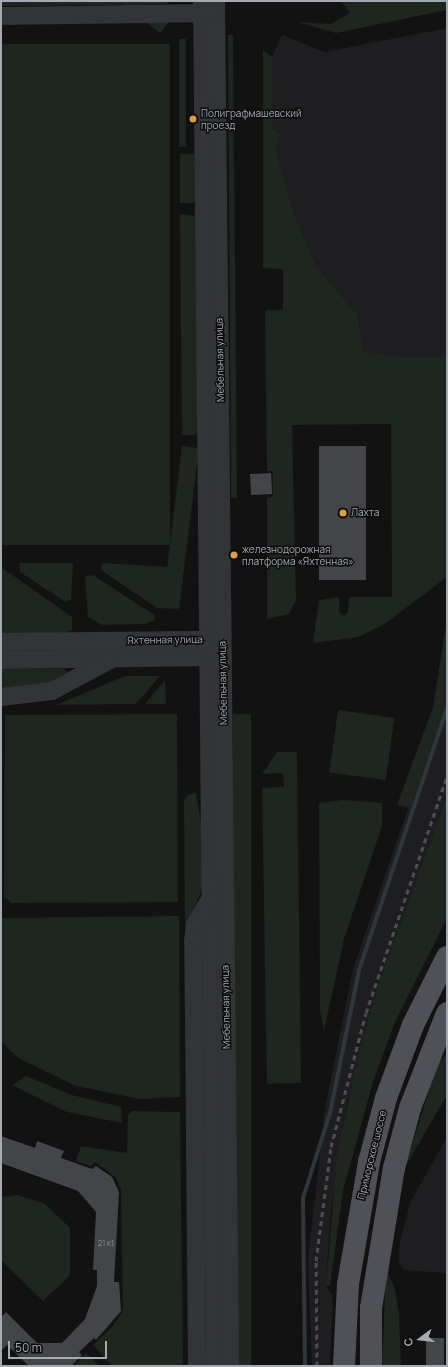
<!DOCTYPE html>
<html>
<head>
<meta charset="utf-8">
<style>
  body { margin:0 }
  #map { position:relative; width:448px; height:1367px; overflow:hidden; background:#121213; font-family:Manrope,sans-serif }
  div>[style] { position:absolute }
  .built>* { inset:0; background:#1e1e20 }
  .green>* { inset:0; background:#1f251f; transform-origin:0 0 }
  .stream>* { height:4px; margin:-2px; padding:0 2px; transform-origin:2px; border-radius:2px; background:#2f373c }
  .building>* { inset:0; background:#444548; transform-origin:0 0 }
  .minor>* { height:18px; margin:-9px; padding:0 9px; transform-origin:9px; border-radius:9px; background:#333437 }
  .major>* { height:22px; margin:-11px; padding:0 11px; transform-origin:11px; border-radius:11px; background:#505156 }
  .rail>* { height:3px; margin-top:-1.5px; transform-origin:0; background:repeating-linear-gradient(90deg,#4d4e52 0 5px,transparent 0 9px) }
  .dots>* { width:11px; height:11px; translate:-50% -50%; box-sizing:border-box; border:2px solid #0d0d0e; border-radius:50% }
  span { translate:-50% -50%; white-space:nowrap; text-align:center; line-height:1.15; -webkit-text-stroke:3px #0d0d0e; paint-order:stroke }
  .number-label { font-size:8px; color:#8d9198 }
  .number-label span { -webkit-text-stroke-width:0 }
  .poi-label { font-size:10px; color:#a5aab2 }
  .left { translate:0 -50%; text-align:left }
  .street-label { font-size:10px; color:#a5aab2 }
  .frame { position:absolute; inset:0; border:2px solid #a5aab2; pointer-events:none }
  .north { position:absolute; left:400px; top:1319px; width:40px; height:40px; -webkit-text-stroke:3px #0d0d0e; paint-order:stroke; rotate:255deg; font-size:11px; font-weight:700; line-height:16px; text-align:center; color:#a5aab2 }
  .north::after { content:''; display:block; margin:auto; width:14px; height:18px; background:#a5aab2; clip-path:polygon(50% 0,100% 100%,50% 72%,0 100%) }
  .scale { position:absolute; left:8px; top:1341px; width:99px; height:18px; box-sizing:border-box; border:2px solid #a5aab2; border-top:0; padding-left:5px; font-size:12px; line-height:14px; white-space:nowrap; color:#a5aab2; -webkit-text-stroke:3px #0d0d0e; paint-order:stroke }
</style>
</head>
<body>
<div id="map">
  <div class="built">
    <div style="clip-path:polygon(447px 28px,447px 357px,402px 357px,363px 351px,358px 315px,318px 269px,295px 216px,276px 151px,281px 134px,273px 129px,272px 57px,282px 35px,325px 52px)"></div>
    <div style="clip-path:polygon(447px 695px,447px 795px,379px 982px,346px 1109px,330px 1218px,326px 1286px,333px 1296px,330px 1366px,312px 1366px,308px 1260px,325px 1108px,353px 969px)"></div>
    <div style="clip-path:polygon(447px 1137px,447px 1273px,404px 1270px,398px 1262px,400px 1242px,410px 1203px)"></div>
  </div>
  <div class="green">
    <div style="clip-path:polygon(1px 1px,167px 1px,168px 4px,1px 6px)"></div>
    <div style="clip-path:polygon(341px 1px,447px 1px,447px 10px,336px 33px,297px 22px,331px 24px,350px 13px)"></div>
    <div style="left:168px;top:23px;width:13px;height:167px;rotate:129deg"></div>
    <div style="clip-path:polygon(228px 35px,233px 35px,237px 498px,231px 498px)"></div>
    <div style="left:179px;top:39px;width:7px;height:108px"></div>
    <div style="left:170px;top:44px;width:501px;height:169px;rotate:90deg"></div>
    <div style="clip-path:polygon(263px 50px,272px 57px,273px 129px,281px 134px,276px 151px,295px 216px,318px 269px,358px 315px,363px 351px,402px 357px,447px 357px,447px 577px,383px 625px,358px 637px,313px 643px,319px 600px,339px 597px,339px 612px,344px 616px,348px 612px,349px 597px,392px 597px,391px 424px,292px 425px,296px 600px,289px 614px,267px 619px,267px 498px,273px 497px,273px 471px,267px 471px,265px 310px,283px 310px,283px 269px,263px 268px)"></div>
    <div style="clip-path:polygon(180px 154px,196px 154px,197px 201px,192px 203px,180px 203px)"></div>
    <div style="clip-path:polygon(180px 214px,197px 216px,199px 432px,194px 435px,182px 435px)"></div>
    <div style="left:182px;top:446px;width:17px;height:162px;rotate:7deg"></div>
    <div style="clip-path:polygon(19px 563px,73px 563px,71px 600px,64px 601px,20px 572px)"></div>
    <div style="clip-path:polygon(102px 563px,172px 567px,176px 572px,177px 609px,157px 608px,101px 570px)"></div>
    <div style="clip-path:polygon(1px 567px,72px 617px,72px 631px,35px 638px,1px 638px)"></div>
    <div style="clip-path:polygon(93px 575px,154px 615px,155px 620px,145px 624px,102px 625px,88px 617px,85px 581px,86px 576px)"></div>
    <div style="clip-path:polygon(447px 618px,447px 704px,411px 808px,397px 805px,433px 707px)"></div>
    <div style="clip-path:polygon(1px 669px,64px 669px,67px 672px,47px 684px,1px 689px)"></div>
    <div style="clip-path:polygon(125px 676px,160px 676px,136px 704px,56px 705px)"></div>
    <div style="clip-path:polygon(165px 680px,166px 704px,145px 704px)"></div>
    <div style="left:338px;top:710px;width:57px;height:63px;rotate:8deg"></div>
    <div style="clip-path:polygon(177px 714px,178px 902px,11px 903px,4px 897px,5px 715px)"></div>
    <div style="left:233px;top:714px;width:18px;height:652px"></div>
    <div style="clip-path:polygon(277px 752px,297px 752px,301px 1083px,267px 1084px,262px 788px,284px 787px,283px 773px,262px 774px)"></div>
    <div style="clip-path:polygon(196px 793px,202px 829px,203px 886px,185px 934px,184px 801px,188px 795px)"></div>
    <div style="clip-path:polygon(447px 795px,447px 918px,395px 1022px,373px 1082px,343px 1191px,330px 1286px,326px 1286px,337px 1155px,359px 1053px,379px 982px)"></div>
    <div style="clip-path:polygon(343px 800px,382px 803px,382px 826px,344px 939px,324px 1031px,320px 1010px,319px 803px)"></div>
    <div style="clip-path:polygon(179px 916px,180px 1097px,140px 1099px,76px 1086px,18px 1058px,1px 1041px,1px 918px)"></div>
    <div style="clip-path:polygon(447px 1054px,447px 1095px,405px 1167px,438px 1062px)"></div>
    <div style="clip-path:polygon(26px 1076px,72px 1095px,121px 1107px,122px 1123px,67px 1112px,12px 1085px)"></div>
    <div style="clip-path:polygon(132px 1111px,180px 1112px,183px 1366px,112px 1366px,93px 1345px,113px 1326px,123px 1310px,121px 1190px,116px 1178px,95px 1162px,91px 1166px,76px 1161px,81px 1146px,127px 1153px,128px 1115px)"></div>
    <div style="clip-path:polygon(18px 1195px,45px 1204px,70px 1228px,70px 1275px,43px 1301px,1px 1260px,1px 1197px)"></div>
    <div style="clip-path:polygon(386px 1269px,395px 1289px,399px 1315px,401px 1366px,382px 1366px)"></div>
    <div style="clip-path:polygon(86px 1353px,99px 1366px,74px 1366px)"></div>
  </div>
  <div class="stream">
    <div style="left:305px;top:1366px;width:168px;rotate:-90.7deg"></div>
    <div style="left:303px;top:1198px;width:89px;rotate:-72.4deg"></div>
    <div style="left:330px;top:1113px;width:146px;rotate:-78.5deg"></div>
    <div style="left:359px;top:970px;width:275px;rotate:-71.4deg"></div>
  </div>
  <div class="building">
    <div style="left:366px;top:446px;width:134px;height:47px;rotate:90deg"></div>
    <div style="left:271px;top:473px;width:21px;height:21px;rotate:87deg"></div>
    <div style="clip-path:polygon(1px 1136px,35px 1148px,37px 1141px,64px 1151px,61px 1158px,92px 1169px,96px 1166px,112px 1177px,119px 1192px,114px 1282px,119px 1282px,121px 1311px,96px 1340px,94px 1338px,79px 1352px,82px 1355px,71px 1366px,29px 1366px,7px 1345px,1px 1351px,1px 1317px,6px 1312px,37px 1343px,62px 1343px,85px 1319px,97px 1286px,97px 1270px,93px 1270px,96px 1212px,78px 1191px,1px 1163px)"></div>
    <div style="left:426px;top:1338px;width:18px;height:28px"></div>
  </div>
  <div class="minor">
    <div style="left:202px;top:1px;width:1365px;rotate:89.45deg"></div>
    <div style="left:216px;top:1px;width:1365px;rotate:89.41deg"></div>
    <div style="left:1px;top:16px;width:213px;rotate:-0.8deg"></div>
    <div style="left:1px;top:642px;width:208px;rotate:-0.6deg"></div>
    <div style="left:209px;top:640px;width:12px;rotate:31deg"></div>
    <div style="left:1px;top:660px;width:208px;rotate:-0.8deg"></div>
    <div style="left:209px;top:657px;width:12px;rotate:-31deg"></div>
    <div style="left:1px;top:697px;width:51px;rotate:-6.7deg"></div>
    <div style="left:52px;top:691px;width:66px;rotate:-28.1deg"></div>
    <div style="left:197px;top:1366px;width:425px;rotate:-90.5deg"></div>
    <div style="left:193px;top:941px;width:16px;rotate:-83deg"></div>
    <div style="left:195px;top:925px;width:32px;rotate:-60deg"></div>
  </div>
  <div class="major">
    <div style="left:344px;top:1366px;width:82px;rotate:-87.2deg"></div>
    <div style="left:348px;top:1284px;width:124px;rotate:-80.2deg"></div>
    <div style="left:369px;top:1162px;width:66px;rotate:-75.1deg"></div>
    <div style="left:386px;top:1098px;width:78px;rotate:-69.7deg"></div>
    <div style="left:413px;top:1025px;width:76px;rotate:-63.4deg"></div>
    <div style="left:371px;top:1366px;width:58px;rotate:-90deg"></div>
    <div style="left:371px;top:1308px;width:142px;rotate:-80.7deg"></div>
    <div style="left:394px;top:1168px;width:62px;rotate:-75.1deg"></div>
    <div style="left:410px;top:1108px;width:102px;rotate:-68.7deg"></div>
  </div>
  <div class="rail">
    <div style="left:317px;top:1366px;width:105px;rotate:-90.5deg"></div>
    <div style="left:316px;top:1261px;width:115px;rotate:-82.5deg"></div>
    <div style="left:331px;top:1147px;width:138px;rotate:-75.4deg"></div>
    <div style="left:366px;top:1013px;width:250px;rotate:-71.1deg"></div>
  </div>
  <div class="dots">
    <div style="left:193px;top:119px;background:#d9a043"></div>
    <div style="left:343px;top:513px;background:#d9a043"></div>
    <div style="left:234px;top:555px;background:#d9a043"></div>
  </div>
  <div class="number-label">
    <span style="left:106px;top:1243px">21 к1</span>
  </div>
  <div class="poi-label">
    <span class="left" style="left:201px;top:119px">Полиграфмашевский<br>проезд</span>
    <span class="left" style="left:351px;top:513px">Лахта</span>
    <span class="left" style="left:242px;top:555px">железнодорожная<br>платформа «Яхтенная»</span>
  </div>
  <div class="street-label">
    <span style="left:220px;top:360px;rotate:-91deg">Мебельная улица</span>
    <span style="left:165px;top:640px;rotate:-1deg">Яхтенная улица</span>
    <span style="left:223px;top:683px;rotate:-91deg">Мебельная улица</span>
    <span style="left:226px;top:1007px;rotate:-91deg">Мебельная улица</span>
    <span style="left:372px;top:1155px;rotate:-76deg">Приморское шоссе</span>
  </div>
  <div class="frame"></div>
  <div class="north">С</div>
  <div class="scale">50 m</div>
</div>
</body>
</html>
